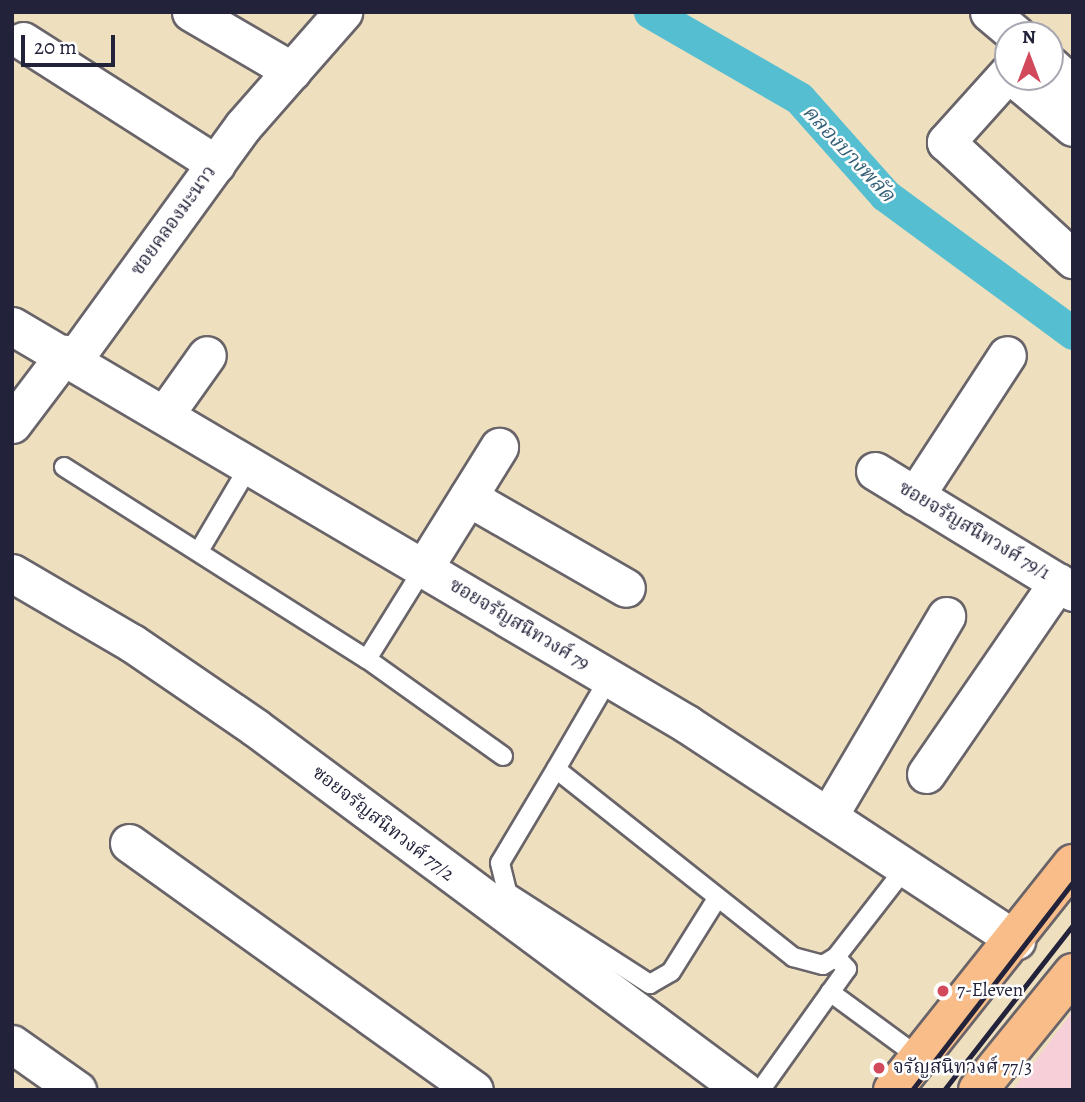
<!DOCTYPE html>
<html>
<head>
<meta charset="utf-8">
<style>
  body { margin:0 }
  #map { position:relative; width:1085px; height:1102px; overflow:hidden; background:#eee0bf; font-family:Alegreya,"Noto Serif Thai",serif }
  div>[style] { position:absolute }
  .built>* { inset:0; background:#f6cfd9 }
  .canal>* { height:33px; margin:-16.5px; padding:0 16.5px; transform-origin:16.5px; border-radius:16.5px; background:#55bfd1 }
  .roads { filter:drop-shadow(2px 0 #696469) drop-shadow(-2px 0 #696469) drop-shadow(0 2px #696469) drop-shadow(0 -2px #696469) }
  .service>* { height:18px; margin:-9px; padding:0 9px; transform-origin:9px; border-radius:9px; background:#fff }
  .minor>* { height:37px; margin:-18.5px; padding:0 18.5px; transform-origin:18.5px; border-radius:18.5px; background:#fff }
  .primary>* { height:38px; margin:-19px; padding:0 19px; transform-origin:19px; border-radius:19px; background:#f8bd89 }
  .rail>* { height:5px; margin:-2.5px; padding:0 2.5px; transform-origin:2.5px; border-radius:2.5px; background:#22223b }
  .dots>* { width:19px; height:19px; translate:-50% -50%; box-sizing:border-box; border:4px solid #fff; border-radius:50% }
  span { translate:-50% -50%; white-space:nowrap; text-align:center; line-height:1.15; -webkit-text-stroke:5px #fff; paint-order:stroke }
  .street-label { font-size:19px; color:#22223b }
  .poi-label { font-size:19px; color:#22223b }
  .left { translate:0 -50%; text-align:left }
  .water-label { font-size:21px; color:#366177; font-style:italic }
  .frame { position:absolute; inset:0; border:14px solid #22223b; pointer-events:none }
  .north { position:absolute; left:994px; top:21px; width:70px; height:70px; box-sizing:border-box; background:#fff; border:2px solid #a7a7b1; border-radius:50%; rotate:0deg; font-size:19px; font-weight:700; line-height:28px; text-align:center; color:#22223b }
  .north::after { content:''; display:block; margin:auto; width:24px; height:32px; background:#d1495b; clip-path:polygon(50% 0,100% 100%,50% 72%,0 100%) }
  .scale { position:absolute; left:21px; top:35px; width:94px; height:32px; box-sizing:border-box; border:4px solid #22223b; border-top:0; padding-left:9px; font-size:21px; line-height:24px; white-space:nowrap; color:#22223b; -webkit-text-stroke:5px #fff; paint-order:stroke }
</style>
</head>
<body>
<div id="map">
  <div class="built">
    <div style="clip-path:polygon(1073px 1011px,1073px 1090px,1013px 1090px)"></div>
  </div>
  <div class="canal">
    <div style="left:650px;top:12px;width:172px;rotate:30deg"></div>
    <div style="left:799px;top:98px;width:130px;rotate:48.4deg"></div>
    <div style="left:885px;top:195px;width:233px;rotate:36.3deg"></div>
  </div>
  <div class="roads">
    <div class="service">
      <div style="left:64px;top:467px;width:359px;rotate:32.4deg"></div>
      <div style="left:367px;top:659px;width:106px;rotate:-58.1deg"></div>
      <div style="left:199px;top:551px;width:102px;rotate:-59.4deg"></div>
      <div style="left:367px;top:659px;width:167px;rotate:35.5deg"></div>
      <div style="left:609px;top:678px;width:105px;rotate:120.2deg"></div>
      <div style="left:556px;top:769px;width:303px;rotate:38.4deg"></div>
      <div style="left:793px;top:957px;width:31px;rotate:15deg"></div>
      <div style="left:823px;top:965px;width:15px;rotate:-32deg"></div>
      <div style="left:836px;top:957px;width:114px;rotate:-52.1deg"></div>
      <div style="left:556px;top:769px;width:109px;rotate:120.8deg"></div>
      <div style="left:500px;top:863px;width:30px;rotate:76deg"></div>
      <div style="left:507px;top:892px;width:170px;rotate:32.8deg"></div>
      <div style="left:650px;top:984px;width:24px;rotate:-30deg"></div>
      <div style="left:671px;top:972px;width:85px;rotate:-58deg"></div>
      <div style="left:830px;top:992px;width:112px;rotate:36.3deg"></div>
      <div style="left:762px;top:1088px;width:146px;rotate:-54.5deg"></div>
      <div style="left:847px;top:969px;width:16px;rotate:-133deg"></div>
    </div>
    <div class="minor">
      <div style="left:191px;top:12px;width:117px;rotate:30.3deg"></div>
      <div style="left:989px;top:12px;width:35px;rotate:40deg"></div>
      <div style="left:23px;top:41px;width:229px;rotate:32.5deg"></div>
      <div style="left:1050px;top:65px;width:31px;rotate:42deg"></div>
      <div style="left:1008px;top:73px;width:93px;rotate:131.9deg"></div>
      <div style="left:946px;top:142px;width:173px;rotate:42.7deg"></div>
      <div style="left:1013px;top:77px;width:78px;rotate:39.8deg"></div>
      <div style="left:12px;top:326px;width:784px;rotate:30.52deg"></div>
      <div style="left:687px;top:724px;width:394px;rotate:33.3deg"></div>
      <div style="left:73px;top:360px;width:289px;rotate:-54deg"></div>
      <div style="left:243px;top:126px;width:152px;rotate:-48.7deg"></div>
      <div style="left:165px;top:414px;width:72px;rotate:-54.6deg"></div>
      <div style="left:12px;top:424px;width:88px;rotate:-52.9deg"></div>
      <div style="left:875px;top:471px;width:232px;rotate:31.4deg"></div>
      <div style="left:915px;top:496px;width:168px;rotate:-56.9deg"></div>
      <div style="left:468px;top:497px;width:182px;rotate:29.9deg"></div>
      <div style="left:423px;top:569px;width:144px;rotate:-58.1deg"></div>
      <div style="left:12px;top:573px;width:139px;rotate:30.3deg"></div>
      <div style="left:132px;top:643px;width:150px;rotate:34.4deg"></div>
      <div style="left:256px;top:728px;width:607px;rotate:36.62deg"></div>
      <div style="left:926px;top:774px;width:233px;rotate:-55.5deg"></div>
      <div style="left:829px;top:815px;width:231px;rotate:-59.5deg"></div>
      <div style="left:129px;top:843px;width:424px;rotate:35.6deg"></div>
      <div style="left:12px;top:1044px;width:80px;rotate:35.3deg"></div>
    </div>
    <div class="primary">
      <div style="left:893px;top:1090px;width:289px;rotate:-51.5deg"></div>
      <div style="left:978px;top:1090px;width:151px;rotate:-50.9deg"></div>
    </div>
  </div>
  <div class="rail">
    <div style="left:912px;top:1090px;width:263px;rotate:-52.3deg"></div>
    <div style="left:944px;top:1090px;width:209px;rotate:-52deg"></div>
  </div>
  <div class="dots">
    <div style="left:943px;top:991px;background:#d1495b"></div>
    <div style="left:879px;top:1068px;background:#d1495b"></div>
  </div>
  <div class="street-label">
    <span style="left:174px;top:221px;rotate:-54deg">ซอยคลองมะนาว</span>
    <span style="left:974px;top:531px;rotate:31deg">ซอยจรัญสนิทวงศ์ 79/1</span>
    <span style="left:519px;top:625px;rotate:31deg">ซอยจรัญสนิทวงศ์ 79</span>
    <span style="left:383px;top:824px;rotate:38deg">ซอยจรัญสนิทวงศ์ 77/2</span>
  </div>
  <div class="poi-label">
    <span class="left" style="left:957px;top:991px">7-Eleven</span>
    <span class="left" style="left:893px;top:1068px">จรัญสนิทวงศ์ 77/3</span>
  </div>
  <div class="water-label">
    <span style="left:849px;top:153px;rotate:47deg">คลองบางพลัด</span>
  </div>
  <div class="frame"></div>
  <div class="north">N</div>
  <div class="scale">20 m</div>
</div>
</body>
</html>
